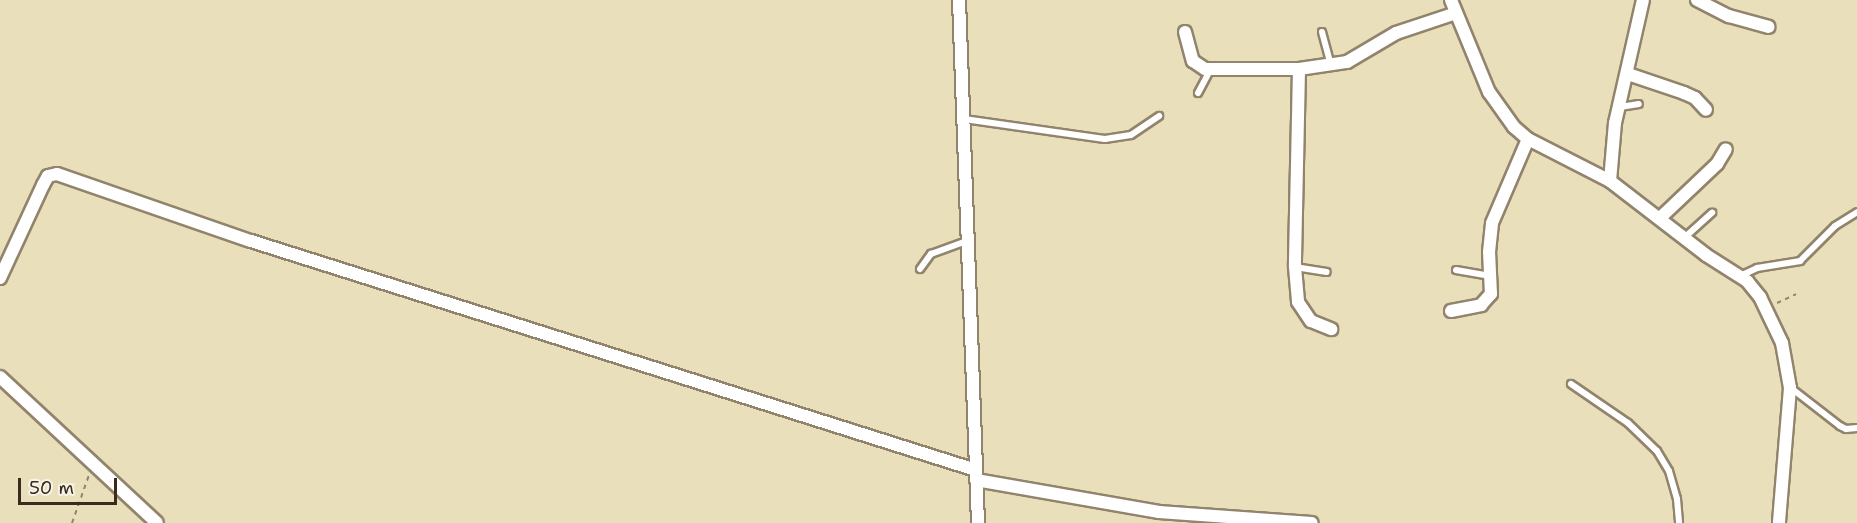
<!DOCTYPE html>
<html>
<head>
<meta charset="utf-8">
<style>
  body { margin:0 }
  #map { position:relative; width:1857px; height:523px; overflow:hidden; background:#e9dfbb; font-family:"Shantell Sans",sans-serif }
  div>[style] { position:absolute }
  .path>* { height:2px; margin-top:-1px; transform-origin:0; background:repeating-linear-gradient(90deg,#92846c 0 4.5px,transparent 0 9px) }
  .roads { filter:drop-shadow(2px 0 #92846c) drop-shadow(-2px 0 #92846c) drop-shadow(0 2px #92846c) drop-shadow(0 -2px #92846c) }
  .service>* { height:6px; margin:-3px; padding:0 3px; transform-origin:3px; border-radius:3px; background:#fff }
  .minor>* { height:12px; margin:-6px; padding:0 6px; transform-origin:6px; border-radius:6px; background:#fff }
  span { translate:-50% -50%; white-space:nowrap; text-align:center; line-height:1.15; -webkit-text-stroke:5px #f7f3e8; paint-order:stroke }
  .scale { position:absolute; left:18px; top:478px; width:99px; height:27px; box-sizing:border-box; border:3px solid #3b2a1e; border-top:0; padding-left:8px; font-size:18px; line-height:21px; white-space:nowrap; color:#3b2a1e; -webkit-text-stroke:4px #f7f3e8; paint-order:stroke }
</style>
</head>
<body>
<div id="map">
  <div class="path">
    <div style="left:1777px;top:303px;width:21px;rotate:-25deg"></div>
    <div style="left:72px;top:523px;width:51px;rotate:-70.5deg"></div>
  </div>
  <div class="roads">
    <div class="service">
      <div style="left:1322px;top:32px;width:34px;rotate:75deg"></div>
      <div style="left:1198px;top:93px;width:26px;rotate:-62deg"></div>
      <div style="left:1620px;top:107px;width:19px;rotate:-9deg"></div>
      <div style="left:964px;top:119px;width:142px;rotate:8.1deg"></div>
      <div style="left:1105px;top:139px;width:26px;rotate:-9deg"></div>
      <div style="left:1131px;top:135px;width:34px;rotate:-34deg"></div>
      <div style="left:1684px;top:238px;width:38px;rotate:-42deg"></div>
      <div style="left:1295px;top:267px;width:32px;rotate:9deg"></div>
      <div style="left:920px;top:269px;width:19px;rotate:-54deg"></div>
      <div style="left:931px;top:254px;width:38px;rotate:-20deg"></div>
      <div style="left:1456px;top:270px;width:35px;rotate:10deg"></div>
      <div style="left:1740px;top:276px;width:19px;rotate:-25deg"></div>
      <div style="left:1757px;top:268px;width:44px;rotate:-9.2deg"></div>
      <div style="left:1800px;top:261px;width:49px;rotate:-45deg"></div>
      <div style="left:1835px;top:226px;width:26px;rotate:-32deg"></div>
      <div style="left:1571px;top:384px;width:69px;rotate:34.4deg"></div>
      <div style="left:1628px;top:423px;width:40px;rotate:44deg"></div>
      <div style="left:1657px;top:451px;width:23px;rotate:59deg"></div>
      <div style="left:1669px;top:471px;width:29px;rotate:74deg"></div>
      <div style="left:1677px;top:499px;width:24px;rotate:85deg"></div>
      <div style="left:1791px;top:388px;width:62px;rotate:37.8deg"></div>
      <div style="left:1840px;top:426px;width:7px;rotate:27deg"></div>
      <div style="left:1846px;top:429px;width:11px;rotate:-5deg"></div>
    </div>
    <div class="minor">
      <div style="left:959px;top:0;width:523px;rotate:87.92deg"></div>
      <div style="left:1451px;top:0;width:100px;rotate:67.6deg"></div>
      <div style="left:1489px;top:92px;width:43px;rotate:54.5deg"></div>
      <div style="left:1514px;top:127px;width:18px;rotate:41deg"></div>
      <div style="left:1528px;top:139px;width:92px;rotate:27.1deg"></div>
      <div style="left:1610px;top:181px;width:121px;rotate:37.6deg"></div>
      <div style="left:1706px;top:255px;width:49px;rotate:32.4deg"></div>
      <div style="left:1747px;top:281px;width:21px;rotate:51deg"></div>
      <div style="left:1760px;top:297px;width:51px;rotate:64.4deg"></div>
      <div style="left:1782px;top:343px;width:46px;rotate:79.9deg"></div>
      <div style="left:1790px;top:388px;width:135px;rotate:94.7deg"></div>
      <div style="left:1697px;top:0;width:36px;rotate:27deg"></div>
      <div style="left:1729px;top:16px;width:41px;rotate:15.4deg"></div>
      <div style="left:1185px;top:32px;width:30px;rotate:75deg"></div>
      <div style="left:1193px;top:61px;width:14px;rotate:34deg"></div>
      <div style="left:1205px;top:69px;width:94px"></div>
      <div style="left:1299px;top:69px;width:49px;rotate:-8.3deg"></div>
      <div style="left:1347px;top:62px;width:57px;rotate:-30.6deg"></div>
      <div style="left:1396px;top:33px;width:63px;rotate:-18.4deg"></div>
      <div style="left:1299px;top:69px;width:198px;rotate:91.2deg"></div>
      <div style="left:1295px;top:267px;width:35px;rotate:85deg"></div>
      <div style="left:1298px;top:302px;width:23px;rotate:56deg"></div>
      <div style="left:1311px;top:321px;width:22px;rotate:22deg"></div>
      <div style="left:1628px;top:74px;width:59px;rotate:18.7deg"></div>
      <div style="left:1684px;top:93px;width:12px;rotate:24deg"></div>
      <div style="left:1695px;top:98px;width:16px;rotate:47deg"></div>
      <div style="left:1610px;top:181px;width:58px;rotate:-85.1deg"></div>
      <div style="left:1615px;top:123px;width:126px;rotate:-77.2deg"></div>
      <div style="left:1660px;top:218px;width:79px;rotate:-43.5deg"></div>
      <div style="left:1717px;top:164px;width:17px;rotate:-59deg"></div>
      <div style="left:0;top:278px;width:102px;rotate:-65.2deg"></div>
      <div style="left:43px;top:185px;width:10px;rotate:-61deg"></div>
      <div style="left:48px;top:176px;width:9px;rotate:-13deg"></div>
      <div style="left:57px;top:174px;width:205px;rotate:19.1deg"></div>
      <div style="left:251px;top:241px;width:760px;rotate:17.53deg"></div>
      <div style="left:1451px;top:311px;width:31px;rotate:-11deg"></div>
      <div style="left:1481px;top:305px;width:15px;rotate:-48deg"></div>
      <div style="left:1491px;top:294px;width:42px;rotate:-92.7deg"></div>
      <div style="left:1489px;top:252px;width:29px;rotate:-84deg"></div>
      <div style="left:1492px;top:223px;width:91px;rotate:-66.8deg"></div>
      <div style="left:0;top:377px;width:214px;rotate:42.9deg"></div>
      <div style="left:976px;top:480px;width:186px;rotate:9.9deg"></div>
      <div style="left:1159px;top:512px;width:153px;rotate:4.1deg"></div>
    </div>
  </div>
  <div class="scale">50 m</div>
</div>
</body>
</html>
